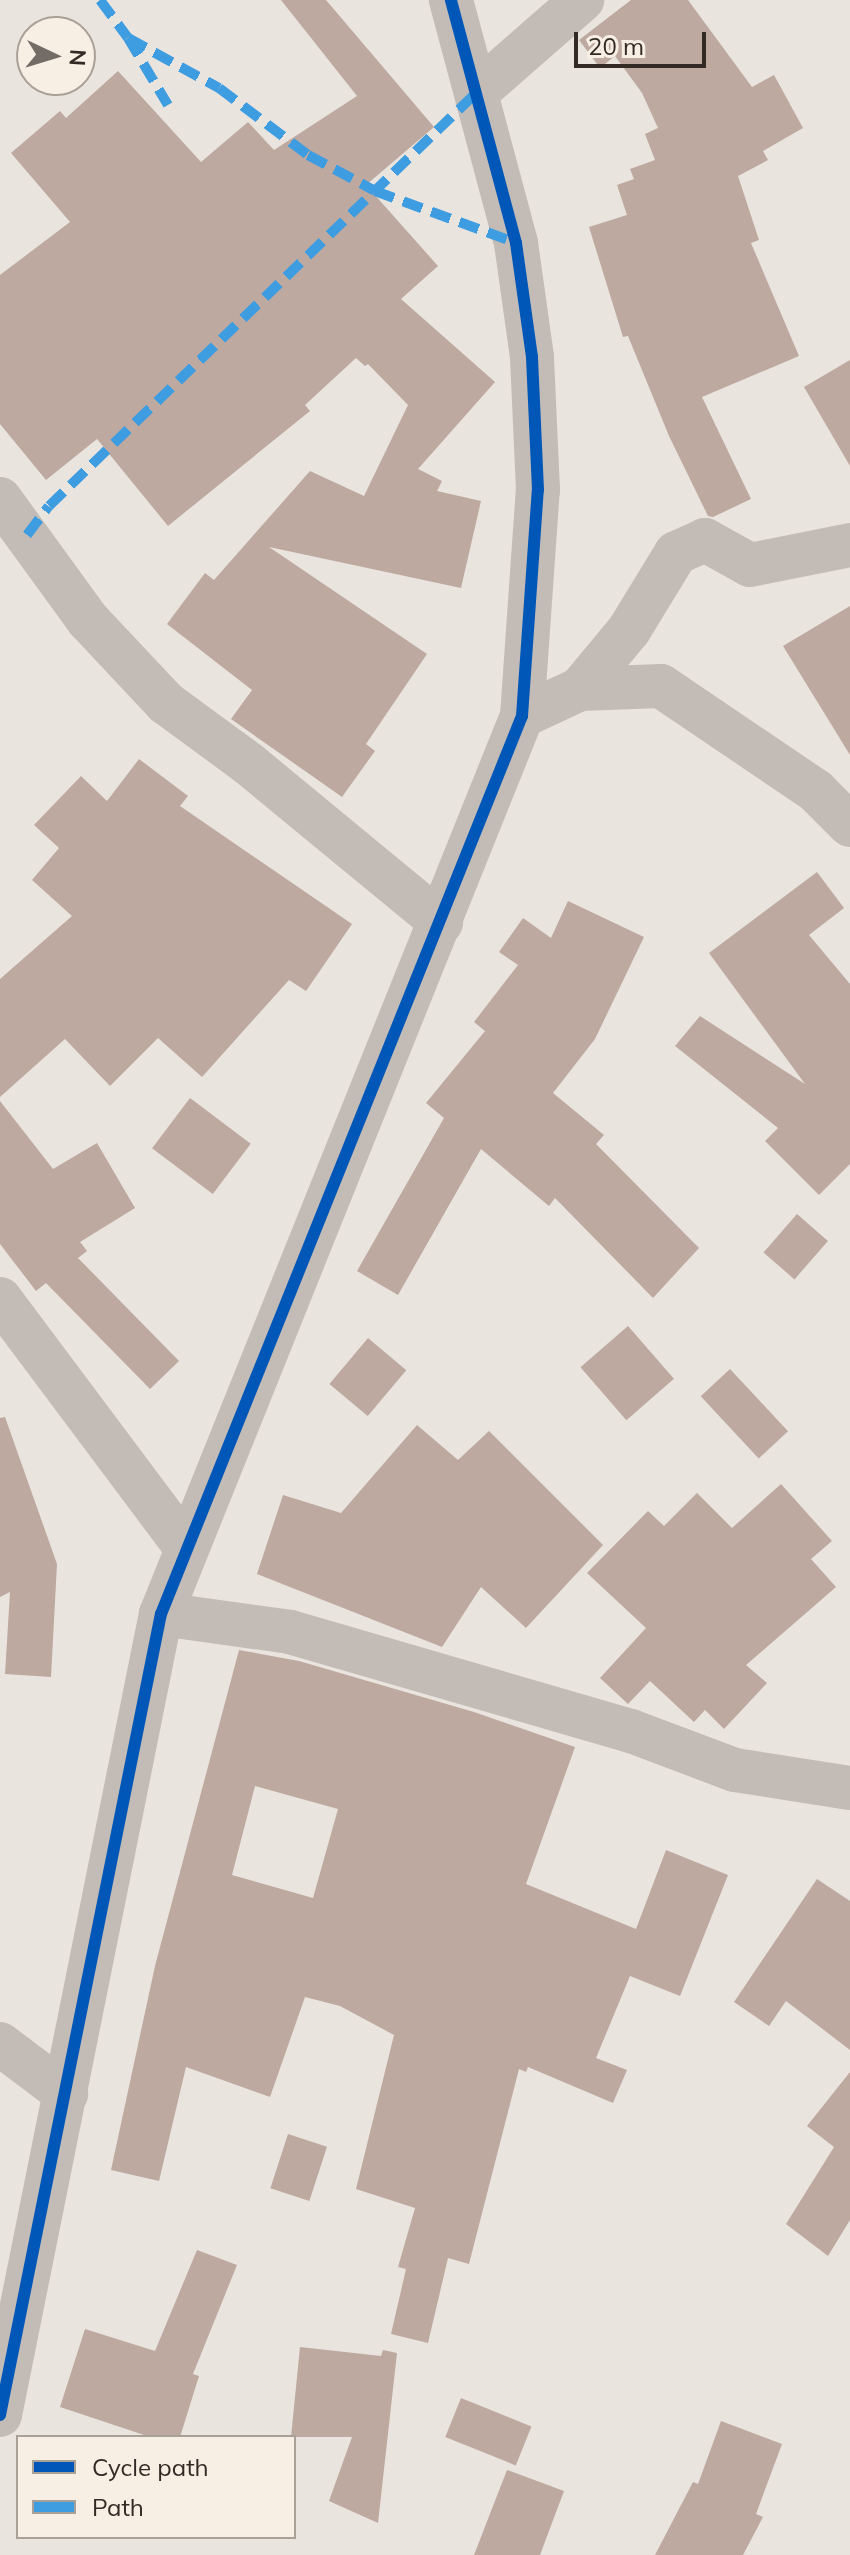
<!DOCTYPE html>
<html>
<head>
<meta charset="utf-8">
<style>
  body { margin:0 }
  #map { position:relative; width:850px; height:2555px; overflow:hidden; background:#eae4de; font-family:Mulish,sans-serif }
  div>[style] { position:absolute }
  .building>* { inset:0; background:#bda9a0; transform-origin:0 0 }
  .minor>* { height:44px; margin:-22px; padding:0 22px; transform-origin:22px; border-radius:22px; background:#c3bcb6 }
  .quiet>* { height:10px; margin-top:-5px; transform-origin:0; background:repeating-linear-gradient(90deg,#3e9ce0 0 20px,transparent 0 30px) }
  .cycleway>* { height:12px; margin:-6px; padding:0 6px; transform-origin:6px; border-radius:6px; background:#0057b8 }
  span { translate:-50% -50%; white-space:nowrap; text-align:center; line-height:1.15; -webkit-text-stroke:6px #f8efe4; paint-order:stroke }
  .legend { position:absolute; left:16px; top:2435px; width:280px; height:104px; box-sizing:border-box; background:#f8efe4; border:2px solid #a9a098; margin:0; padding:10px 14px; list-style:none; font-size:24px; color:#332a26 }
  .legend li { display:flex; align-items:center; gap:16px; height:40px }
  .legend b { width:40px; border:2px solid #a9a098 }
  .north { position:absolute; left:16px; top:16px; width:80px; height:80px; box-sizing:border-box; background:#f8efe4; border:2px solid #a9a098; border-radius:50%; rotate:94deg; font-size:22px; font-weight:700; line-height:32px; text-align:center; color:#332a26 }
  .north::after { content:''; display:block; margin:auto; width:28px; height:36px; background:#736b66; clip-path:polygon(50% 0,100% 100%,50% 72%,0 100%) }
  .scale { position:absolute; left:574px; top:32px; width:132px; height:36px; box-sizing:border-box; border:4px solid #332a26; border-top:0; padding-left:10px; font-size:24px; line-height:28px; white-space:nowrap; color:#332a26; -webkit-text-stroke:6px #f8efe4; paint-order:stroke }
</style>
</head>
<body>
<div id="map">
  <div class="building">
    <div style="clip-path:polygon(281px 0,326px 0,434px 127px,366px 185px,438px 266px,401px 299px,495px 382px,418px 469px,442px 481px,437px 491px,481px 501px,461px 588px,269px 547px,427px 654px,366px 744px,375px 751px,342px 797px,231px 719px,252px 690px,167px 624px,205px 573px,214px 580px,310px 471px,364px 496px,408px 405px,368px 364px,365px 366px,356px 358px,305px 405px,310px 411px,168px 526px,97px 439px,46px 480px,0 424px,0 275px,70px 222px,11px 153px,60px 111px,66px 118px,118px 71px,201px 162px,248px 122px,274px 150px,357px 96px)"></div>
    <div style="clip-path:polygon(631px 0,688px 0,752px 87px,774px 75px,803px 128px,763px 151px,768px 160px,738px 176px,759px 240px,751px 243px,799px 356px,702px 397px,751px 499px,713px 517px,708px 516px,669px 436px,628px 336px,623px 337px,589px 227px,627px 215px,617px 185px,634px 179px,630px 169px,655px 160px,645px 134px,658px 128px,642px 93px,615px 56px,600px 68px,579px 40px)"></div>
    <div style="clip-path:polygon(850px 360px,850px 466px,804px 387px)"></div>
    <div style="clip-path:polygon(850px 606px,850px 755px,783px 646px)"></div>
    <div style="clip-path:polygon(139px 759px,188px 796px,180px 806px,352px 924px,306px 991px,289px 980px,202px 1077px,158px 1038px,110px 1086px,65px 1039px,0 1097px,0 979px,72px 916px,32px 880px,59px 848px,34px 825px,81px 776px,107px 801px)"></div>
    <div style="clip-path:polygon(817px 872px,844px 908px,809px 935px,850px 984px,850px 1164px,819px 1195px,765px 1141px,778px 1128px,675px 1046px,700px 1016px,805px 1084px,709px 953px)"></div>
    <div style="clip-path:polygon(568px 901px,644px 937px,595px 1039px,553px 1093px,604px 1135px,596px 1144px,699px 1248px,653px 1298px,555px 1198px,549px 1206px,481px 1149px,398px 1295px,357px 1271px,444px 1118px,426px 1103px,485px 1031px,474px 1022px,518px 965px,499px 952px,523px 918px,551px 938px)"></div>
    <div style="left:190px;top:1098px;width:76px;height:63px;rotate:37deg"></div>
    <div style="clip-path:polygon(0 1101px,53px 1169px,97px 1143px,135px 1208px,80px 1242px,87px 1251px,78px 1258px,179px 1361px,150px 1389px,46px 1283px,36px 1291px,0 1244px)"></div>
    <div style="left:797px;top:1214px;width:41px;height:51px;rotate:41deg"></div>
    <div style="left:628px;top:1326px;width:70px;height:63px;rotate:49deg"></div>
    <div style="left:368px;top:1338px;width:50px;height:60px;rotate:40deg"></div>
    <div style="left:730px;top:1369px;width:85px;height:40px;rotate:47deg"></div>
    <div style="clip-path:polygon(5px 1417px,57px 1564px,51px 1677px,5px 1674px,10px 1592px,0 1597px,0 1418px)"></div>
    <div style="clip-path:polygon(417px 1425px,458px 1460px,489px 1431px,603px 1545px,526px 1628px,481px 1587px,442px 1647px,257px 1574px,283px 1495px,341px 1513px)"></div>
    <div style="clip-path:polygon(781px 1484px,832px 1541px,811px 1559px,836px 1587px,746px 1665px,767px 1683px,724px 1729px,705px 1710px,694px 1722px,650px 1681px,628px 1704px,600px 1678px,646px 1628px,587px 1573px,648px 1511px,664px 1526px,697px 1493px,732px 1528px)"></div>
    <div style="clip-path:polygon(evenodd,239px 1650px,299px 1661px,474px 1712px,575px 1747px,526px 1884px,636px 1929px,666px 1850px,728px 1875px,680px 1996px,630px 1976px,596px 2058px,627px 2070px,613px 2103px,528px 2067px,526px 2072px,519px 2069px,469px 2264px,448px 2258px,428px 2343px,391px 2334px,406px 2269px,398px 2267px,415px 2208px,356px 2189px,394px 2035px,340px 2006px,305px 1997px,270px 2097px,186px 2067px,159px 2181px,111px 2170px,155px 1966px,239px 1650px,255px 1786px,338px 1809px,313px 1898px,232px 1875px,255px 1786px)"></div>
    <div style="clip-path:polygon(817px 1879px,850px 1901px,850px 2050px,786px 2001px,769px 2026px,734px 2002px)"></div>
    <div style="clip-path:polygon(850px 2072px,850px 2220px,828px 2256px,786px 2224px,834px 2147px,807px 2126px)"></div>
    <div style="left:288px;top:2134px;width:41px;height:57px;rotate:18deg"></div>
    <div style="clip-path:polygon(197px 2250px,237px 2265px,193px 2374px,199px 2376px,180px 2437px,150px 2437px,60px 2407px,85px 2329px,155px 2351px)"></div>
    <div style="clip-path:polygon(300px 2347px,381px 2356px,383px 2350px,397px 2353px,378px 2523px,329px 2501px,352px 2437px,291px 2437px)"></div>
    <div style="left:461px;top:2398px;width:76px;height:42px;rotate:22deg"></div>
    <div style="clip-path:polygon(721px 2421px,782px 2444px,756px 2514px,763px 2517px,743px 2555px,655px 2555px,693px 2482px,698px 2484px)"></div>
    <div style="clip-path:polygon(507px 2470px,564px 2491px,540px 2555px,474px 2555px)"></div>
  </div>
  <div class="minor">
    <div style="left:477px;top:92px;width:140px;rotate:-41.2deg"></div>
    <div style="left:0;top:499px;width:150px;rotate:54deg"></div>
    <div style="left:88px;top:620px;width:114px;rotate:46.8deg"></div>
    <div style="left:166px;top:703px;width:103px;rotate:36.3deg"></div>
    <div style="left:249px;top:764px;width:249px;rotate:39.5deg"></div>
    <div style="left:580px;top:689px;width:81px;rotate:-2.1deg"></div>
    <div style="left:661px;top:686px;width:187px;rotate:34.1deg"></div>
    <div style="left:816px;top:791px;width:48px;rotate:45deg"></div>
    <div style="left:522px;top:716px;width:64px;rotate:-25deg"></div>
    <div style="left:580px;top:689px;width:77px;rotate:-50.3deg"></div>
    <div style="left:629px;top:630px;width:90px;rotate:-58.6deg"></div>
    <div style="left:676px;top:553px;width:32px;rotate:-24deg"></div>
    <div style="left:705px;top:540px;width:51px;rotate:29.1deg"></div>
    <div style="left:750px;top:565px;width:102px;rotate:-11.3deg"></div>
    <div style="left:0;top:1299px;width:311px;rotate:53.2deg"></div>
    <div style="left:161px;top:1614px;width:130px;rotate:7.9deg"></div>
    <div style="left:290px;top:1632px;width:355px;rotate:16.2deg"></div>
    <div style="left:631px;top:1731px;width:111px;rotate:20.6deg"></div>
    <div style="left:735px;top:1770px;width:116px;rotate:8.9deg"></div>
    <div style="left:0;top:2044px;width:83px;rotate:37.1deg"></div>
    <div style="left:0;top:2415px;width:817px;rotate:-78.64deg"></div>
    <div style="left:161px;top:1614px;width:968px;rotate:-68.1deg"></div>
    <div style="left:522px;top:716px;width:227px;rotate:-86deg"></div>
    <div style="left:538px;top:490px;width:133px;rotate:-92.6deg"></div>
    <div style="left:532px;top:357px;width:115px;rotate:-98deg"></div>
    <div style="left:516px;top:243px;width:252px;rotate:-105deg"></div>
  </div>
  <div class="quiet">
    <div style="left:100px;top:0;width:47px;rotate:53.6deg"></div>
    <div style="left:128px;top:38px;width:78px;rotate:59.2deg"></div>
    <div style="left:128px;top:38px;width:104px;rotate:28.8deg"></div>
    <div style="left:219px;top:88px;width:111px;rotate:37deg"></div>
    <div style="left:308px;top:155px;width:76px;rotate:28.2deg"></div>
    <div style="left:375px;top:191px;width:150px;rotate:20.2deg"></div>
    <div style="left:27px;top:535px;width:36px;rotate:-53deg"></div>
    <div style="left:49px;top:506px;width:595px;rotate:-44.05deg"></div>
  </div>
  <div class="cycleway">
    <div style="left:0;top:2415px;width:817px;rotate:-78.64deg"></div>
    <div style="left:161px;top:1614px;width:968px;rotate:-68.1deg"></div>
    <div style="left:522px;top:716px;width:227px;rotate:-86deg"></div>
    <div style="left:538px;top:490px;width:133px;rotate:-92.6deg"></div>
    <div style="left:532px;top:357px;width:115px;rotate:-98deg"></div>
    <div style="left:516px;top:243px;width:252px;rotate:-105deg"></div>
  </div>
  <ul class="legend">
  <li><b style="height:10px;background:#0057b8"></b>Cycle path</li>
  <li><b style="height:10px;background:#3e9ce0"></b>Path</li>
  </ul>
  <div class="north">N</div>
  <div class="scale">20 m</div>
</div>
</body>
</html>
